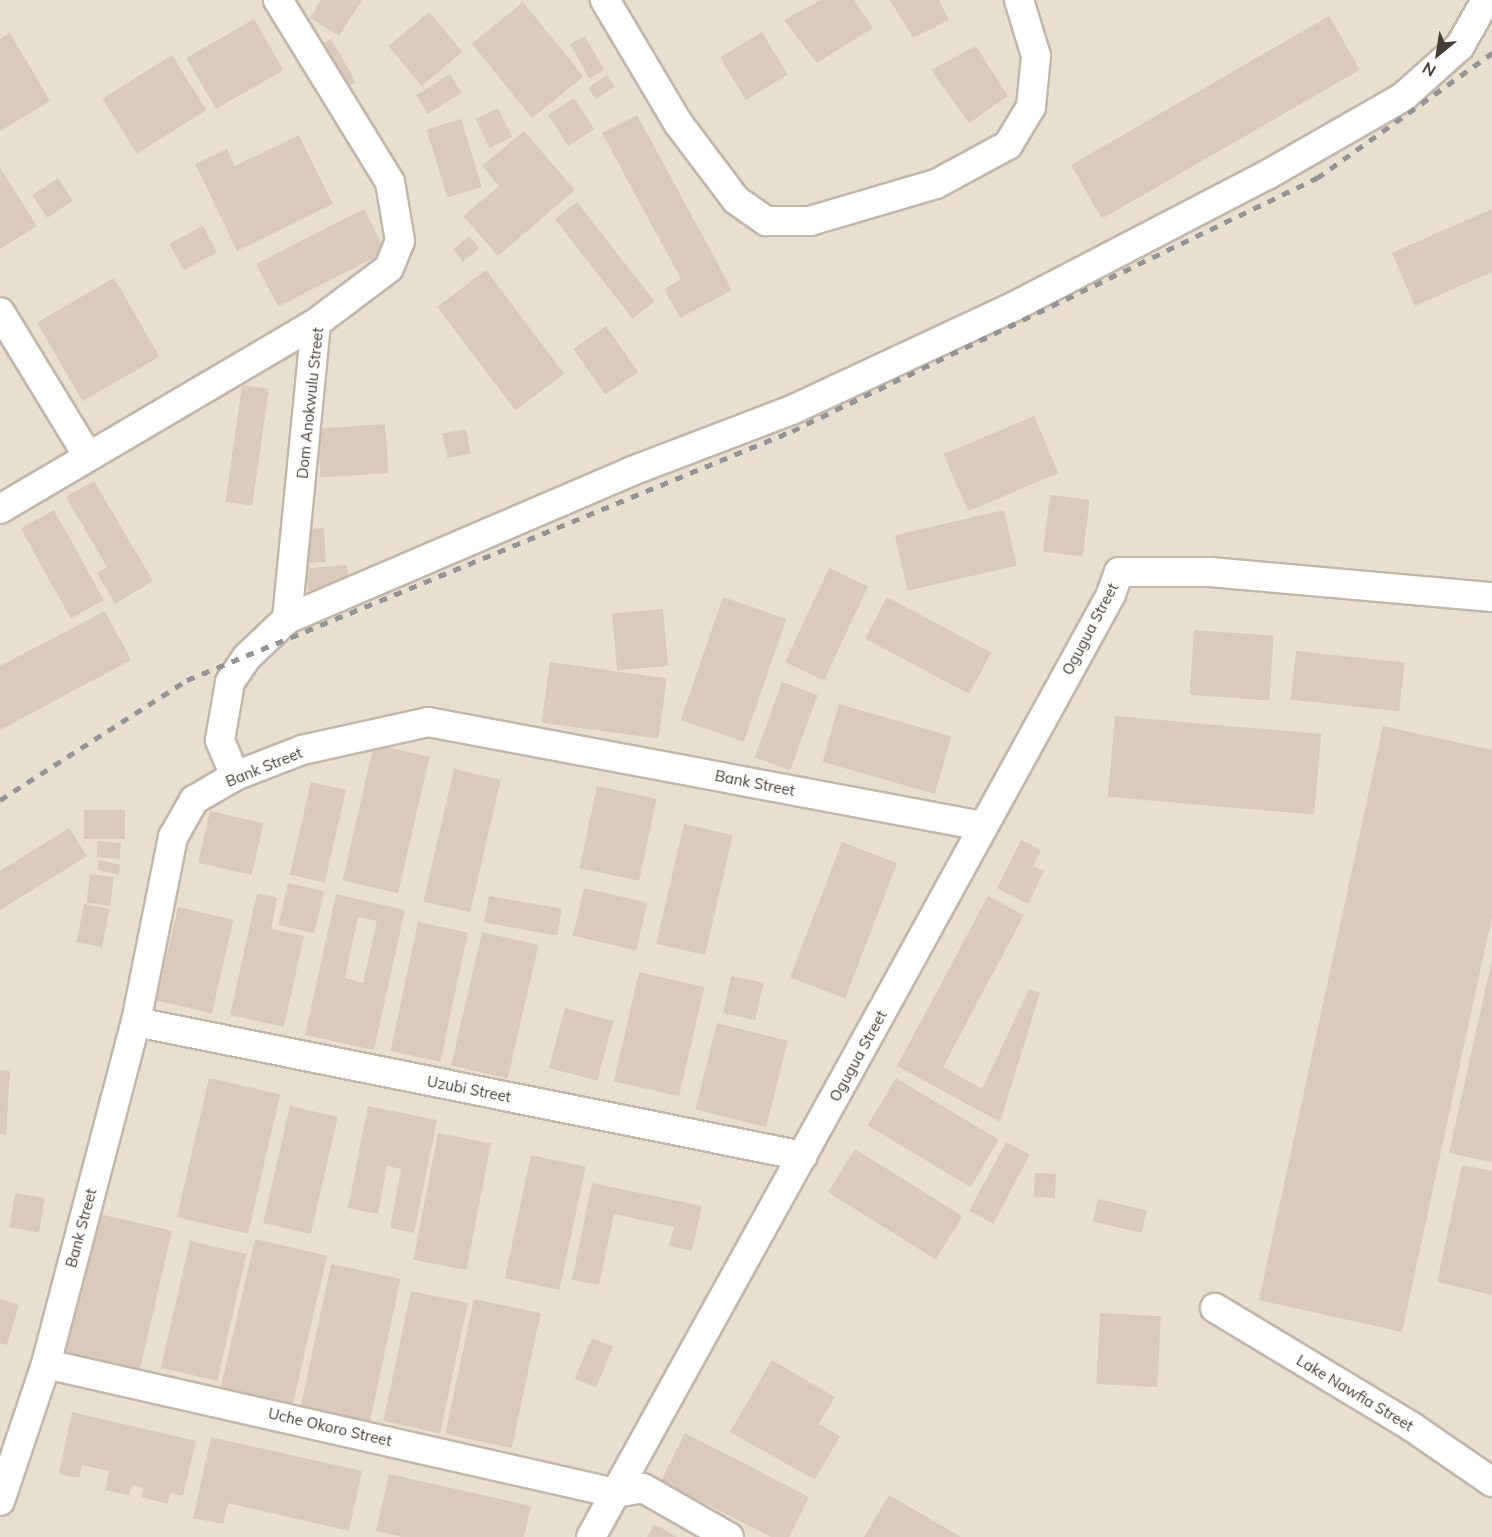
<!DOCTYPE html>
<html>
<head>
<meta charset="utf-8">
<style>
  body { margin:0 }
  #map { position:relative; width:1492px; height:1537px; overflow:hidden; background:#f3ede4; font-family:Mulish,sans-serif }
  div>[style] { position:absolute }
  .residential>* { inset:0; background:#e8dfd1; transform-origin:0 0 }
  .building>* { inset:0; background:#d9cabb; transform-origin:0 0 }
  .roads { filter:drop-shadow(2px 0 #c2b7a9) drop-shadow(-2px 0 #c2b7a9) drop-shadow(0 2px #c2b7a9) drop-shadow(0 -2px #c2b7a9) }
  .minor>* { height:28px; margin:-14px; padding:0 14px; transform-origin:14px; border-radius:14px; background:#fff }
  .rail>* { height:4.5px; margin-top:-2.25px; transform-origin:0; background:repeating-linear-gradient(90deg,#949494 0 8px,transparent 0 16px) }
  span { translate:-50% -50%; white-space:nowrap; text-align:center; line-height:1.15; -webkit-text-stroke:4.5px #fff; paint-order:stroke }
  .street-label { font-size:15px; color:#463d33 }
  .north { position:absolute; left:1408px; top:24px; width:60px; height:60px; -webkit-text-stroke:4px #fff; paint-order:stroke; rotate:210deg; font-size:16px; font-weight:700; line-height:24px; text-align:center; color:#463d33 }
  .north::after { content:''; display:block; margin:auto; width:21px; height:27px; background:#463d33; clip-path:polygon(50% 0,100% 100%,50% 72%,0 100%) }
</style>
</head>
<body>
<div id="map">
  <div class="residential">
    <div style="left:0;top:0;width:1492px;height:1537px"></div>
  </div>
  <div class="building">
    <div style="clip-path:polygon(321px 0,362px 0,339px 36px,310px 18px)"></div>
    <div style="clip-path:polygon(821px 0,854px 0,873px 28px,817px 63px,784px 20px)"></div>
    <div style="clip-path:polygon(890px 0,939px 0,949px 20px,913px 38px)"></div>
    <div style="left:523px;top:2px;width:96px;height:66px;rotate:51deg"></div>
    <div style="left:429px;top:12px;width:52px;height:53px;rotate:50deg"></div>
    <div style="left:1329px;top:16px;width:62px;height:298px;rotate:60deg"></div>
    <div style="left:254px;top:19px;width:59px;height:78px;rotate:60deg"></div>
    <div style="left:762px;top:32px;width:50px;height:49px;rotate:59deg"></div>
    <div style="clip-path:polygon(10px 33px,50px 101px,0 131px,0 39px)"></div>
    <div style="left:585px;top:36px;width:39px;height:17px;rotate:61deg"></div>
    <div style="left:331px;top:39px;width:50px;height:18px;rotate:60deg"></div>
    <div style="clip-path:polygon(976px 46px,1008px 96px,969px 123px,931px 70px)"></div>
    <div style="left:172px;top:55px;width:65px;height:82px;rotate:58deg"></div>
    <div style="left:450px;top:74px;width:22px;height:40px;rotate:58deg"></div>
    <div style="left:607px;top:75px;width:14px;height:23px;rotate:56deg"></div>
    <div style="left:574px;top:98px;width:37px;height:31px;rotate:57deg"></div>
    <div style="left:498px;top:108px;width:32px;height:25px;rotate:64deg"></div>
    <div style="clip-path:polygon(637px 115px,732px 290px,680px 318px,664px 289px,681px 279px,602px 133px)"></div>
    <div style="left:461px;top:119px;width:71px;height:36px;rotate:73deg"></div>
    <div style="clip-path:polygon(524px 131px,575px 190px,498px 256px,463px 216px,499px 186px,482px 166px)"></div>
    <div style="clip-path:polygon(299px 135px,333px 204px,237px 251px,195px 164px,227px 149px,235px 166px)"></div>
    <div style="clip-path:polygon(0 168px,37px 226px,0 249px)"></div>
    <div style="left:58px;top:178px;width:27px;height:31px;rotate:56deg"></div>
    <div style="left:577px;top:202px;width:126px;height:28px;rotate:52deg"></div>
    <div style="left:364px;top:209px;width:48px;height:121px;rotate:63deg"></div>
    <div style="clip-path:polygon(1492px 209px,1492px 272px,1415px 306px,1392px 253px)"></div>
    <div style="left:203px;top:226px;width:30px;height:38px;rotate:62deg"></div>
    <div style="left:469px;top:236px;width:16px;height:21px;rotate:50deg"></div>
    <div style="left:486px;top:270px;width:130px;height:61px;rotate:53deg"></div>
    <div style="left:114px;top:278px;width:91px;height:89px;rotate:60deg"></div>
    <div style="left:606px;top:326px;width:56px;height:40px;rotate:55deg"></div>
    <div style="left:242px;top:385px;width:27px;height:118px;rotate:8deg"></div>
    <div style="left:1034px;top:416px;width:62px;height:98px;rotate:67deg"></div>
    <div style="left:385px;top:424px;width:49px;height:68px;rotate:86deg"></div>
    <div style="left:466px;top:429px;width:25px;height:24px;rotate:79deg"></div>
    <div style="clip-path:polygon(94px 481px,153px 581px,115px 604px,97px 573px,107px 567px,66px 497px)"></div>
    <div style="left:1050px;top:495px;width:40px;height:57px;rotate:7deg"></div>
    <div style="left:54px;top:510px;width:103px;height:38px;rotate:61deg"></div>
    <div style="left:1004px;top:510px;width:57px;height:112px;rotate:77deg"></div>
    <div style="left:324px;top:528px;width:34px;height:26px;rotate:87deg"></div>
    <div style="left:347px;top:565px;width:22px;height:41px;rotate:85deg"></div>
    <div style="left:829px;top:568px;width:43px;height:104px;rotate:25deg"></div>
    <div style="left:723px;top:597px;width:67px;height:130px;rotate:19deg"></div>
    <div style="left:887px;top:597px;width:118px;height:47px;rotate:28deg"></div>
    <div style="left:663px;top:609px;width:57px;height:51px;rotate:85deg"></div>
    <div style="clip-path:polygon(105px 611px,131px 660px,0 730px,0 666px)"></div>
    <div style="left:1194px;top:630px;width:80px;height:65px;rotate:4deg"></div>
    <div style="left:1296px;top:651px;width:109px;height:49px;rotate:6deg"></div>
    <div style="left:550px;top:662px;width:118px;height:61px;rotate:8deg"></div>
    <div style="left:782px;top:682px;width:38px;height:80px;rotate:20deg"></div>
    <div style="left:839px;top:704px;width:117px;height:60px;rotate:16deg"></div>
    <div style="left:1115px;top:716px;width:207px;height:81px;rotate:5deg"></div>
    <div style="clip-path:polygon(1383px 726px,1492px 750px,1492px 916px,1402px 1332px,1259px 1300px)"></div>
    <div style="left:374px;top:744px;width:57px;height:140px;rotate:13deg"></div>
    <div style="left:454px;top:769px;width:48px;height:136px;rotate:13deg"></div>
    <div style="left:311px;top:782px;width:36px;height:95px;rotate:13deg"></div>
    <div style="left:597px;top:786px;width:61px;height:84px;rotate:12deg"></div>
    <div style="left:125px;top:810px;width:29px;height:41px;rotate:90deg"></div>
    <div style="left:210px;top:811px;width:55px;height:53px;rotate:13deg"></div>
    <div style="left:684px;top:824px;width:50px;height:123px;rotate:13deg"></div>
    <div style="clip-path:polygon(69px 828px,87px 856px,0 910px,0 871px)"></div>
    <div style="clip-path:polygon(1021px 840px,1041px 850px,1033px 866px,1044px 871px,1028px 904px,997px 888px)"></div>
    <div style="left:98px;top:841px;width:23px;height:16px;rotate:5deg"></div>
    <div style="left:842px;top:842px;width:59px;height:145px;rotate:21deg"></div>
    <div style="left:99px;top:860px;width:22px;height:10px;rotate:13deg"></div>
    <div style="left:90px;top:874px;width:24px;height:29px;rotate:7deg"></div>
    <div style="left:288px;top:883px;width:37px;height:43px;rotate:13deg"></div>
    <div style="left:584px;top:888px;width:65px;height:49px;rotate:13deg"></div>
    <div style="clip-path:polygon(257px 893px,277px 898px,271px 929px,304px 936px,284px 1027px,230px 1015px)"></div>
    <div style="clip-path:polygon(evenodd,336px 894px,405px 910px,374px 1050px,305px 1035px,336px 894px,358px 917px,377px 921px,363px 983px,345px 978px,358px 917px)"></div>
    <div style="left:489px;top:896px;width:74px;height:27px;rotate:10deg"></div>
    <div style="clip-path:polygon(988px 896px,1024px 915px,943px 1067px,982px 1089px,1029px 989px,1040px 993px,1000px 1122px,897px 1066px)"></div>
    <div style="left:84px;top:904px;width:26px;height:39px;rotate:11deg"></div>
    <div style="left:178px;top:907px;width:57px;height:96px;rotate:13deg"></div>
    <div style="left:418px;top:922px;width:51px;height:132px;rotate:12deg"></div>
    <div style="left:482px;top:932px;width:58px;height:137px;rotate:13deg"></div>
    <div style="clip-path:polygon(1492px 960px,1492px 1162px,1449px 1153px)"></div>
    <div style="left:639px;top:972px;width:67px;height:112px;rotate:13deg"></div>
    <div style="left:731px;top:976px;width:33px;height:38px;rotate:12deg"></div>
    <div style="left:565px;top:1008px;width:50px;height:62px;rotate:15deg"></div>
    <div style="left:717px;top:1023px;width:73px;height:89px;rotate:14deg"></div>
    <div style="clip-path:polygon(0 1070px,10px 1071px,6px 1135px,0 1134px)"></div>
    <div style="left:209px;top:1078px;width:73px;height:143px;rotate:13deg"></div>
    <div style="left:896px;top:1078px;width:120px;height:55px;rotate:31deg"></div>
    <div style="left:290px;top:1106px;width:49px;height:120px;rotate:13deg"></div>
    <div style="clip-path:polygon(368px 1106px,437px 1120px,414px 1233px,390px 1228px,401px 1169px,387px 1166px,378px 1214px,348px 1208px)"></div>
    <div style="left:438px;top:1133px;width:54px;height:129px;rotate:11deg"></div>
    <div style="left:1006px;top:1142px;width:27px;height:78px;rotate:28deg"></div>
    <div style="left:855px;top:1149px;width:127px;height:51px;rotate:32deg"></div>
    <div style="left:531px;top:1155px;width:56px;height:126px;rotate:12deg"></div>
    <div style="clip-path:polygon(1462px 1165px,1492px 1171px,1492px 1295px,1437px 1282px)"></div>
    <div style="left:1035px;top:1173px;width:21px;height:24px;rotate:3deg"></div>
    <div style="clip-path:polygon(592px 1183px,702px 1206px,692px 1251px,669px 1246px,674px 1227px,614px 1214px,599px 1285px,572px 1280px)"></div>
    <div style="left:15px;top:1193px;width:30px;height:35px;rotate:9deg"></div>
    <div style="left:1098px;top:1199px;width:50px;height:23px;rotate:13deg"></div>
    <div style="left:95px;top:1213px;width:79px;height:142px;rotate:13deg"></div>
    <div style="left:255px;top:1239px;width:74px;height:156px;rotate:13deg"></div>
    <div style="left:190px;top:1241px;width:58px;height:130px;rotate:13deg"></div>
    <div style="left:331px;top:1264px;width:71px;height:147px;rotate:12deg"></div>
    <div style="left:411px;top:1291px;width:58px;height:133px;rotate:12deg"></div>
    <div style="clip-path:polygon(0 1299px,19px 1305px,7px 1345px,0 1343px)"></div>
    <div style="left:474px;top:1299px;width:68px;height:138px;rotate:12deg"></div>
    <div style="left:1100px;top:1313px;width:61px;height:71px;rotate:3deg"></div>
    <div style="left:592px;top:1338px;width:23px;height:44px;rotate:23deg"></div>
    <div style="clip-path:polygon(772px 1360px,835px 1397px,819px 1424px,840px 1436px,815px 1480px,730px 1432px)"></div>
    <div style="clip-path:polygon(72px 1412px,196px 1441px,183px 1496px,170px 1493px,168px 1504px,141px 1497px,143px 1488px,132px 1485px,129px 1495px,105px 1490px,109px 1471px,82px 1465px,79px 1478px,59px 1474px)"></div>
    <div style="clip-path:polygon(685px 1433px,809px 1497px,789px 1537px,771px 1537px,661px 1481px)"></div>
    <div style="clip-path:polygon(211px 1437px,362px 1471px,349px 1531px,228px 1503px,223px 1524px,193px 1518px)"></div>
    <div style="clip-path:polygon(389px 1474px,531px 1506px,524px 1537px,403px 1537px,376px 1531px)"></div>
    <div style="clip-path:polygon(889px 1495px,961px 1537px,864px 1537px)"></div>
    <div style="clip-path:polygon(654px 1524px,677px 1537px,647px 1537px)"></div>
  </div>
  <div class="roads">
    <div class="minor">
      <div style="left:605px;top:0;width:143px;rotate:59.3deg"></div>
      <div style="left:678px;top:123px;width:96px;rotate:53deg"></div>
      <div style="left:736px;top:200px;width:37px;rotate:35deg"></div>
      <div style="left:766px;top:221px;width:44px"></div>
      <div style="left:810px;top:221px;width:131px;rotate:-16.4deg"></div>
      <div style="left:936px;top:184px;width:82px;rotate:-28.4deg"></div>
      <div style="left:1008px;top:145px;width:44px;rotate:-58.8deg"></div>
      <div style="left:1031px;top:107px;width:51px;rotate:-84.4deg"></div>
      <div style="left:1036px;top:56px;width:59px;rotate:-106.9deg"></div>
      <div style="left:0;top:312px;width:169px;rotate:58.6deg"></div>
      <div style="left:0;top:509px;width:367px;rotate:-30.5deg"></div>
      <div style="left:316px;top:323px;width:91px;rotate:-37deg"></div>
      <div style="left:389px;top:268px;width:29px;rotate:-68deg"></div>
      <div style="left:400px;top:241px;width:60px;rotate:-99.6deg"></div>
      <div style="left:390px;top:182px;width:214px;rotate:-121.6deg"></div>
      <div style="left:287px;top:619px;width:375px;rotate:-23.2deg"></div>
      <div style="left:632px;top:471px;width:173px;rotate:-20.9deg"></div>
      <div style="left:794px;top:409px;width:244px;rotate:-25deg"></div>
      <div style="left:1015px;top:306px;width:284px;rotate:-27.5deg"></div>
      <div style="left:1267px;top:175px;width:157px;rotate:-29.8deg"></div>
      <div style="left:1403px;top:97px;width:76px;rotate:-41.8deg"></div>
      <div style="left:1460px;top:46px;width:53px;rotate:-60.5deg"></div>
      <div style="left:235px;top:776px;width:39px;rotate:-113deg"></div>
      <div style="left:220px;top:740px;width:59px;rotate:-80.2deg"></div>
      <div style="left:230px;top:682px;width:30px;rotate:-56deg"></div>
      <div style="left:247px;top:657px;width:55px;rotate:-43.5deg"></div>
      <div style="left:287px;top:619px;width:297px;rotate:-84.4deg"></div>
      <div style="left:136px;top:1022px;width:680px;rotate:11.36deg"></div>
      <div style="left:1215px;top:1308px;width:230px;rotate:31.1deg"></div>
      <div style="left:1412px;top:1427px;width:97px;rotate:34.5deg"></div>
      <div style="left:46px;top:1364px;width:583px;rotate:12.77deg"></div>
      <div style="left:615px;top:1493px;width:28px;rotate:-10deg"></div>
      <div style="left:643px;top:1488px;width:99px;rotate:29.7deg"></div>
      <div style="left:0;top:1501px;width:145px;rotate:-71.4deg"></div>
      <div style="left:46px;top:1364px;width:354px;rotate:-75.3deg"></div>
      <div style="left:136px;top:1022px;width:189px;rotate:-78.7deg"></div>
      <div style="left:173px;top:837px;width:43px;rotate:-60.4deg"></div>
      <div style="left:194px;top:800px;width:48px;rotate:-30.3deg"></div>
      <div style="left:235px;top:776px;width:72px;rotate:-21.2deg"></div>
      <div style="left:302px;top:750px;width:129px;rotate:-12.5deg"></div>
      <div style="left:428px;top:722px;width:564px;rotate:10.63deg"></div>
      <div style="left:591px;top:1537px;width:599px;rotate:-61.04deg"></div>
      <div style="left:881px;top:1013px;width:478px;rotate:-61.2deg"></div>
      <div style="left:1111px;top:594px;width:23px;rotate:-70deg"></div>
      <div style="left:1119px;top:572px;width:91px"></div>
      <div style="left:1210px;top:572px;width:283px;rotate:5.1deg"></div>
    </div>
  </div>
  <div class="rail">
    <div style="left:0;top:800px;width:222px;rotate:-32.7deg"></div>
    <div style="left:187px;top:680px;width:654px;rotate:-22.37deg"></div>
    <div style="left:792px;top:431px;width:583px;rotate:-25.73deg"></div>
    <div style="left:1317px;top:178px;width:215px;rotate:-35.5deg"></div>
  </div>
  <div class="street-label">
    <span style="left:310px;top:403px;rotate:-84deg">Dom Anokwulu Street</span>
    <span style="left:1090px;top:629px;rotate:-62deg">Ogugua Street</span>
    <span style="left:264px;top:767px;rotate:-22deg">Bank Street</span>
    <span style="left:755px;top:783px;rotate:11deg">Bank Street</span>
    <span style="left:858px;top:1056px;rotate:-61deg">Ogugua Street</span>
    <span style="left:469px;top:1089px;rotate:11deg">Uzubi Street</span>
    <span style="left:81px;top:1228px;rotate:-75deg">Bank Street</span>
    <span style="left:1355px;top:1393px;rotate:31deg">Lake Nawfia Street</span>
    <span style="left:330px;top:1427px;rotate:13deg">Uche Okoro Street</span>
  </div>
  <div class="north">N</div>
</div>
</body>
</html>
